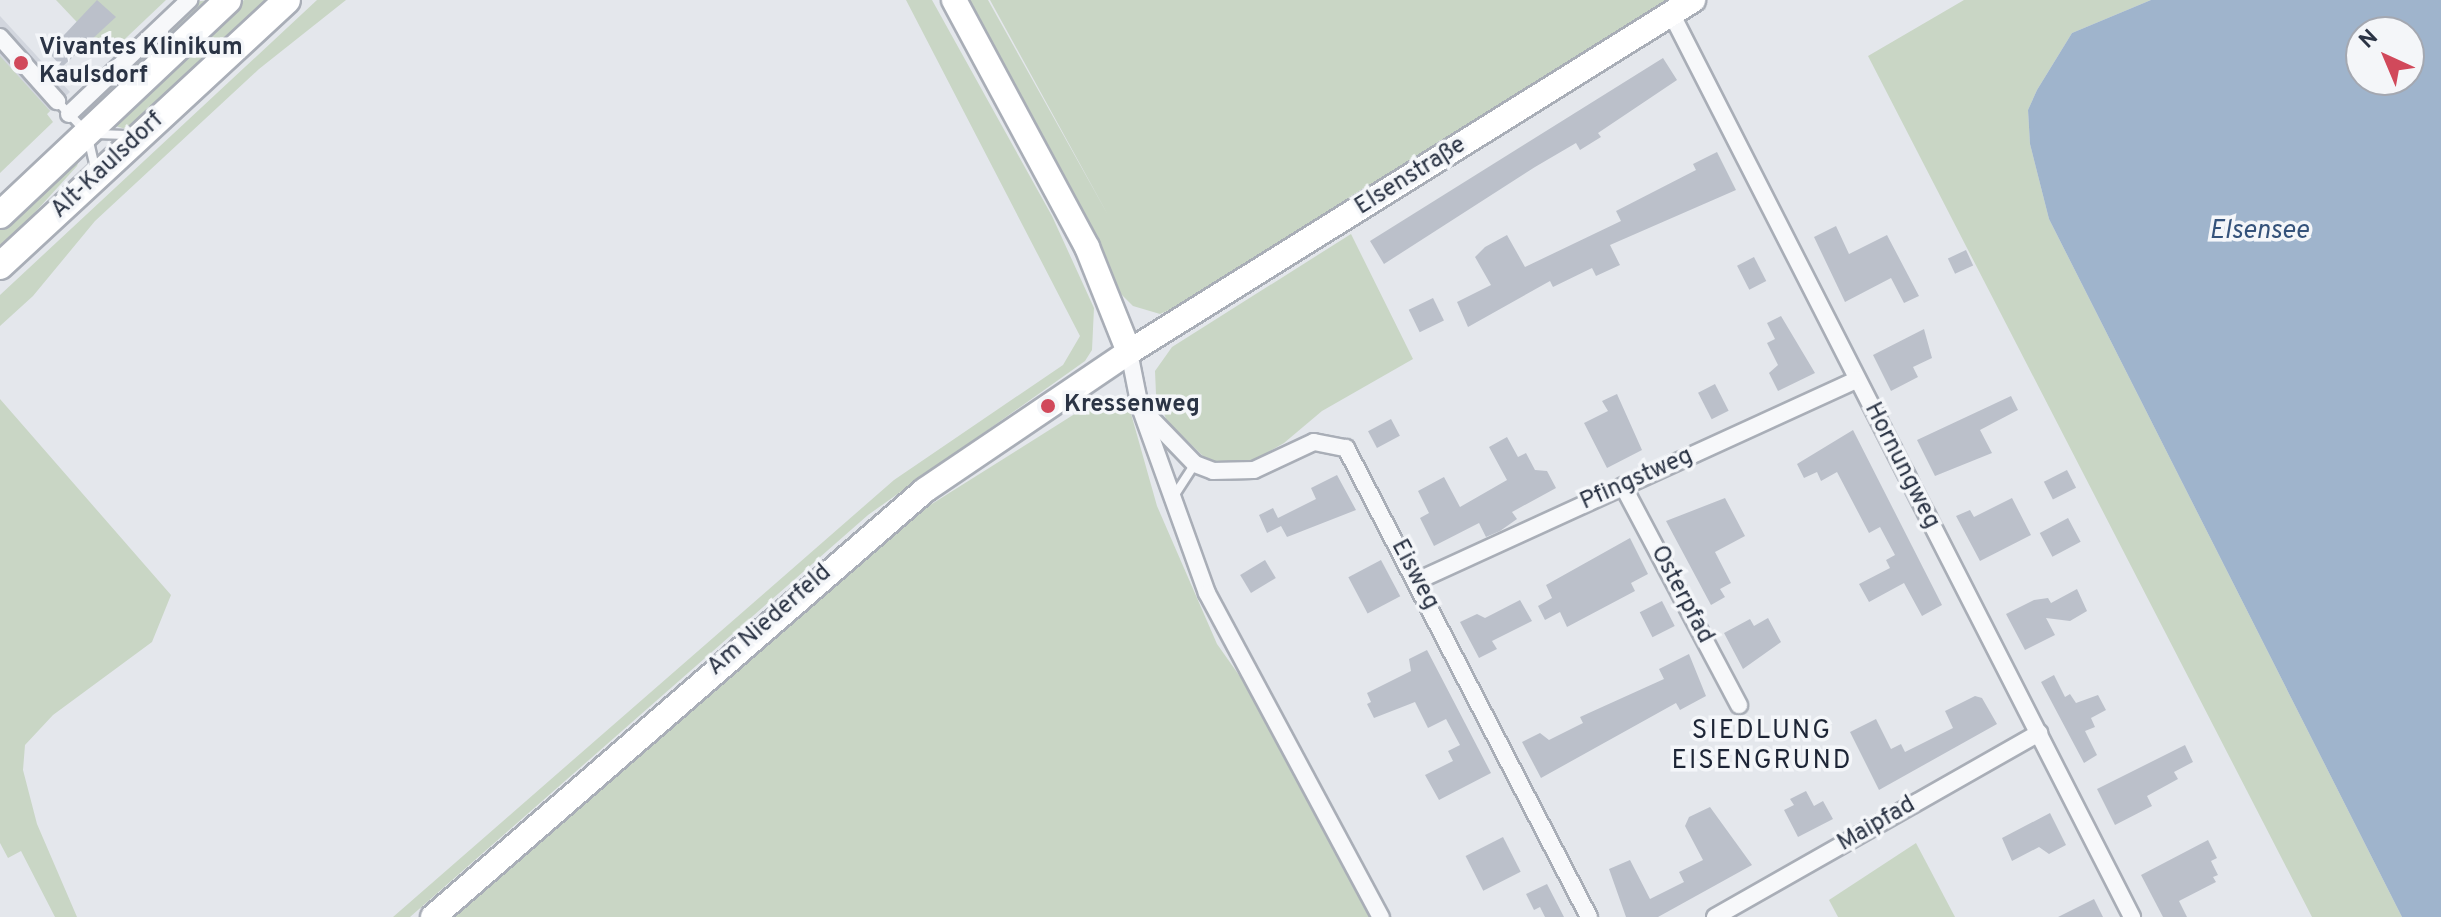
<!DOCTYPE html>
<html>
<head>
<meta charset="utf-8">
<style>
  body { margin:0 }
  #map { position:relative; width:2441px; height:917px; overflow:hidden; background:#e4e7ec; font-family:Overpass,sans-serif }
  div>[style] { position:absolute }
  .built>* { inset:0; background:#d2d6de }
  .green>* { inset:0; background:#c9d6c5 }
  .water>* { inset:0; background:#9fb4cc }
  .building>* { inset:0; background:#bbc0ca; transform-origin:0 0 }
  .roads { filter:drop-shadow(2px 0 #a9aeb7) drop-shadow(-2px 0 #a9aeb7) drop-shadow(0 2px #a9aeb7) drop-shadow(0 -2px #a9aeb7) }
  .lane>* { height:8px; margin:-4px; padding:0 4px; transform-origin:4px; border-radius:4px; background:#f7f8fa }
  .street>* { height:16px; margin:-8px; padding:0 8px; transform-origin:8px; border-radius:8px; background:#f7f8fa }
  .secondary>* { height:24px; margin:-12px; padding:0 12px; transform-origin:12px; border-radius:12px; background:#fff }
  .primary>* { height:26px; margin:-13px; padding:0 13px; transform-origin:13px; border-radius:13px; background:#fff }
  .dots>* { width:22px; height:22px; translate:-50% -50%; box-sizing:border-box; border:4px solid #f4f6f9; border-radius:50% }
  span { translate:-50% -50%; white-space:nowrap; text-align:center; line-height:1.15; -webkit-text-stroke:7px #f4f6f9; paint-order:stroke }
  .poi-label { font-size:24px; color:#2b3445; font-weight:700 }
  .left { translate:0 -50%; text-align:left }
  .street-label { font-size:24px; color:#2b3445 }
  .water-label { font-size:26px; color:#34527a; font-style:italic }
  .neighbourhood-label { font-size:26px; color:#1d2536; letter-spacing:2px }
  .north { position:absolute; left:2345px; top:16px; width:80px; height:80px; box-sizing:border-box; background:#f4f6f9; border:2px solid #a4a8b1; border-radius:50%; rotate:316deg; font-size:22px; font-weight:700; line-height:32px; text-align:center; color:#2b3445 }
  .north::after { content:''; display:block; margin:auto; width:28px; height:36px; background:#d1495b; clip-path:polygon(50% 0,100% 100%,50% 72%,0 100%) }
</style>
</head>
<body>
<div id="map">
  <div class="built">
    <div style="clip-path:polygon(0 16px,70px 92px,0 158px)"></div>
  </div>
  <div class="green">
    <div style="clip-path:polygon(56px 0,166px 0,108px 55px)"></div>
    <div style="clip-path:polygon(212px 0,95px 111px,84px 109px,191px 2px)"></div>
    <div style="clip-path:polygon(244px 0,268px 0,130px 130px,111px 125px)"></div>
    <div style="clip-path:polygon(317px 0,346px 0,259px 69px,95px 221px,33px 296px,0 326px,0 295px)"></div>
    <div style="clip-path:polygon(906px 0,932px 0,1052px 216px,1094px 308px,1092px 350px,1085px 361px,868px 515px,410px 917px,393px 917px,894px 480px,1063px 365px,1080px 336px)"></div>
    <div style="clip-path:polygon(968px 0,988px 0,1108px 215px,990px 0,1669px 0,1191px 300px,1160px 314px,1133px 306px,1121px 294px,1092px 227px)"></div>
    <div style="clip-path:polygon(1964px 0,2151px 0,2072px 33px,2037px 90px,2028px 110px,2030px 144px,2049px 219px,2402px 917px,2312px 917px,1868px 56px)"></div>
    <div style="clip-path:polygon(0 56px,50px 111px,47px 114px,53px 122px,0 173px)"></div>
    <div style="clip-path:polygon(82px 152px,77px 166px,0 251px,0 229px)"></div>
    <div style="clip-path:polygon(1351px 234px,1413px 359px,1322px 411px,1284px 443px,1251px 462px,1228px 465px,1206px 459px,1167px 421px,1156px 394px,1155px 371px,1172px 347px)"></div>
    <div style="clip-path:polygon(1100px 398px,1128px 403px,1157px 506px,1217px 644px,1263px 709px,1372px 917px,455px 917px,919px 512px)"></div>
    <div style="clip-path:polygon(0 399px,171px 595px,152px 642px,53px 715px,25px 745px,23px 770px,37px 824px,77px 917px,55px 917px,21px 851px,8px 858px,0 843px)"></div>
    <div style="clip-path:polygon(1916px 843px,1955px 917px,1838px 917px,1829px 900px)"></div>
  </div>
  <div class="water">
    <div style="clip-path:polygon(evenodd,2151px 0,2441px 0,2441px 917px,2402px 917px,2049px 219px,2030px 144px,2028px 110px,2037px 90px,2072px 33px,2151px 0,2361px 32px,2409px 32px,2409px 80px,2361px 80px,2361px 32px)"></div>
  </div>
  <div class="building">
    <div style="clip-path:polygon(97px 0,116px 17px,62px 67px,48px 52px)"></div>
    <div style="clip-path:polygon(1663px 58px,1677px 80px,1598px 133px,1601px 137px,1580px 150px,1576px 143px,1535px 167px,1384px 264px,1370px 241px)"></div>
    <div style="clip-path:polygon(1717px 152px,1736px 190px,1610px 245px,1620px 265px,1596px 276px,1592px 268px,1553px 287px,1550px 281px,1468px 327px,1457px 302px,1491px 285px,1475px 257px,1485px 247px,1507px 235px,1525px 267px,1621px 221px,1616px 211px,1696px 170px,1693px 164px)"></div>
    <div style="clip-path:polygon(1836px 226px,1849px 254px,1887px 235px,1919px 296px,1904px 303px,1891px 278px,1845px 302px,1814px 237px)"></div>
    <div style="left:1966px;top:250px;width:17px;height:20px;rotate:65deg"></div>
    <div style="left:1754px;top:257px;width:27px;height:19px;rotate:63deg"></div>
    <div style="left:1433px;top:298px;width:25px;height:27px;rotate:64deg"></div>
    <div style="clip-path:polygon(1781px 316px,1815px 373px,1778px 391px,1769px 373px,1778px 365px,1767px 343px,1775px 339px,1767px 323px)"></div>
    <div style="clip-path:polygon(1924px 329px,1932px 358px,1913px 367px,1918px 377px,1891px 391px,1873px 355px)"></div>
    <div style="left:1715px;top:384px;width:30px;height:19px;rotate:63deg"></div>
    <div style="clip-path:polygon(1617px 394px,1642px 450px,1607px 468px,1584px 423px,1608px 411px,1602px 401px)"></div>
    <div style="clip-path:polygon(2011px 396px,2018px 410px,1980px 430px,1992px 453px,1935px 476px,1917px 440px)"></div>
    <div style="left:1391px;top:419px;width:19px;height:26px;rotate:62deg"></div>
    <div style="clip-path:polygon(1853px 430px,1942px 605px,1922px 616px,1904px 583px,1869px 602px,1859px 584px,1890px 568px,1886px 560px,1895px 555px,1880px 527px,1869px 533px,1837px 472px,1821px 481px,1817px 472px,1804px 478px,1797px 464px)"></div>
    <div style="clip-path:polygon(1507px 437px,1518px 457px,1526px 453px,1535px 470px,1547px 471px,1556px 488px,1512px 512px,1517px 519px,1500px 531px,1486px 537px,1479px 523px,1434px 546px,1420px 518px,1429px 513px,1418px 491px,1444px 477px,1460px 507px,1507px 480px,1489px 447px)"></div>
    <div style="left:2067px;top:470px;width:20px;height:26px;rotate:63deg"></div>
    <div style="clip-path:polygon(1337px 475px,1356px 510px,1287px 537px,1281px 526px,1267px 533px,1259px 515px,1273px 508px,1278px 518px,1316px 499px,1311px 488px)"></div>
    <div style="clip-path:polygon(1725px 498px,1745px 536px,1715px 552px,1731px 583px,1720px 589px,1725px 597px,1711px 605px,1666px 521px)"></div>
    <div style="clip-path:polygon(2012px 498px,2031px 535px,1980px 561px,1956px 516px,1970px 510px,1974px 517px)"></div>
    <div style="left:2068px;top:518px;width:27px;height:32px;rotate:62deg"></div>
    <div style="clip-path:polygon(1630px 538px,1648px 574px,1631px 583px,1635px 591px,1567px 627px,1560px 612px,1545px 620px,1538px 606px,1552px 598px,1546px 585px)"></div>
    <div style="left:1265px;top:560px;width:21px;height:29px;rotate:59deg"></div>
    <div style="left:1381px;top:560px;width:41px;height:37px;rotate:62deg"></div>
    <div style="clip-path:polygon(2077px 589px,2087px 611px,2070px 621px,2046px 618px,2055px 635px,2025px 650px,2006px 614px,2034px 600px,2048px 598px,2051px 603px)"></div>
    <div style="clip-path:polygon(1520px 600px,1532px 621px,1492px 641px,1497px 649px,1479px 658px,1460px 622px,1477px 614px,1485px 618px)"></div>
    <div style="left:1662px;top:601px;width:28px;height:25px;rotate:63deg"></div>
    <div style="clip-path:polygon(1768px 618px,1781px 642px,1743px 669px,1724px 633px,1750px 619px,1754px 626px)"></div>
    <div style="clip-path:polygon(1427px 650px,1491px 773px,1439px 800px,1425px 775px,1453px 761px,1448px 751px,1460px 745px,1446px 719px,1428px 728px,1415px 702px,1374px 718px,1367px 704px,1371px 702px,1367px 693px,1411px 671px,1409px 659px)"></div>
    <div style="clip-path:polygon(1689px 654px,1706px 696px,1680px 710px,1676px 703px,1541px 778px,1522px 742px,1540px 733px,1549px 740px,1583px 723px,1580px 717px,1664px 679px,1659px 669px)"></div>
    <div style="clip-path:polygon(2054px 675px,2065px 697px,2070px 694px,2076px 703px,2098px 695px,2106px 710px,2091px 718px,2095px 727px,2085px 731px,2097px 755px,2084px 763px,2041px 682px)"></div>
    <div style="clip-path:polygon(1975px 696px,1982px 698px,1997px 724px,1879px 790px,1850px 732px,1876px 719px,1891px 749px,1901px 744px,1905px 752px,1953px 728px,1945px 711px)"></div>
    <div style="clip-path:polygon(2185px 745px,2193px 762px,2174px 772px,2178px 779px,2147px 796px,2152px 806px,2115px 825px,2097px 789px)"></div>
    <div style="clip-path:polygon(1806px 791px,1814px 806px,1823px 801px,1833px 819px,1798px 837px,1784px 810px,1794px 805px,1790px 799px)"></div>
    <div style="clip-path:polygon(1710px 807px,1752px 865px,1658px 917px,1626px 917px,1609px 869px,1630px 860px,1650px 899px,1684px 882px,1679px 872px,1703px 860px,1685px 826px,1689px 817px)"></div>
    <div style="clip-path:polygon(2050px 813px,2066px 845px,2049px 854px,2039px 847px,2012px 861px,2002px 838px)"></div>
    <div style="left:1503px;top:837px;width:39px;height:42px;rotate:63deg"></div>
    <div style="clip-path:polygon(2208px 840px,2217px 858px,2211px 861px,2218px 875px,2213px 877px,2216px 882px,2179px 901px,2187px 917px,2163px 917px,2141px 875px)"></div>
    <div style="clip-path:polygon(1547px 884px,1564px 917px,1545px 917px,1540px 907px,1534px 910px,1526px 894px)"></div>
    <div style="clip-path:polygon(2094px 899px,2103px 917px,2058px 917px)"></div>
  </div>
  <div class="roads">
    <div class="lane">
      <div style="left:57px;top:101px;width:44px;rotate:46.8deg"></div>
      <div style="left:87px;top:133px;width:39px;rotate:77deg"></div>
      <div style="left:96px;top:134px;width:38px;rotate:2deg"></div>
      <div style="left:1174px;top:496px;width:38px;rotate:-57deg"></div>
    </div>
    <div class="street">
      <div style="left:1671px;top:13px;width:1015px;rotate:62.98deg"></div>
      <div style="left:0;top:37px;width:86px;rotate:48.3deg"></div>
      <div style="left:69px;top:114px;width:166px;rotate:-43.5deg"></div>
      <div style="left:1129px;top:352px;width:56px;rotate:78.7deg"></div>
      <div style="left:1140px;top:407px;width:198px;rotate:70.2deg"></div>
      <div style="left:1207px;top:593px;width:368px;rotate:61.8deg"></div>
      <div style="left:1140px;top:407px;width:79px;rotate:46deg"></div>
      <div style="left:1195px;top:464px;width:19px;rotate:21deg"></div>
      <div style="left:1213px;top:471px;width:41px;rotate:-1.4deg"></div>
      <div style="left:1254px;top:470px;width:66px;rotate:-25deg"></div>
      <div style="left:1314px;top:442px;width:33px;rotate:11deg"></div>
      <div style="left:1346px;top:448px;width:528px;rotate:62.61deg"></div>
      <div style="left:1623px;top:486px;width:248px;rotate:62.1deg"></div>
      <div style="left:1417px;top:581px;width:484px;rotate:-24.6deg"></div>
      <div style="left:1715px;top:917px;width:373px;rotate:-29.6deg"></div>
    </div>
    <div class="secondary">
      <div style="left:954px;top:0;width:281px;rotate:61.7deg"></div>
      <div style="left:1087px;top:247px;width:113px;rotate:68.2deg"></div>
      <div style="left:433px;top:917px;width:651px;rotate:-40.95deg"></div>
      <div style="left:925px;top:490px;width:246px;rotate:-34.1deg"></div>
      <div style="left:1129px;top:352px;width:665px;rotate:-31.97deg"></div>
    </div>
    <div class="primary">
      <div style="left:0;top:215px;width:313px;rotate:-43.3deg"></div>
      <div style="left:0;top:266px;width:391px;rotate:-42.8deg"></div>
    </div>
  </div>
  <div class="dots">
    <div style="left:21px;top:63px;background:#d1495b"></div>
    <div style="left:1048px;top:406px;background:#d1495b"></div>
  </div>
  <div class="poi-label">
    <span class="left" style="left:39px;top:63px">Vivantes Klinikum<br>Kaulsdorf</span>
    <span class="left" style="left:1064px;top:406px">Kressenweg</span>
  </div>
  <div class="street-label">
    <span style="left:108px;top:166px;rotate:-43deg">Alt-Kaulsdorf</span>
    <span style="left:1411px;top:177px;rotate:-32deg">Elsenstraße</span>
    <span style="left:1901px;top:466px;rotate:63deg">Hornungweg</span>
    <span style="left:1637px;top:480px;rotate:-24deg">Pfingstweg</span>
    <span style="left:1414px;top:575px;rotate:62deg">Eisweg</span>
    <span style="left:1681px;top:595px;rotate:62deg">Osterpfad</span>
    <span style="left:770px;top:621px;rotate:-41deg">Am Niederfeld</span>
    <span style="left:1877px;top:825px;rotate:-30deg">Maipfad</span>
  </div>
  <div class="water-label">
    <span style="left:2259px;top:232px">Elsensee</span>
  </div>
  <div class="neighbourhood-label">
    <span style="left:1762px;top:747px">SIEDLUNG<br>EISENGRUND</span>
  </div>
  <div class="north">N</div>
</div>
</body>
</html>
